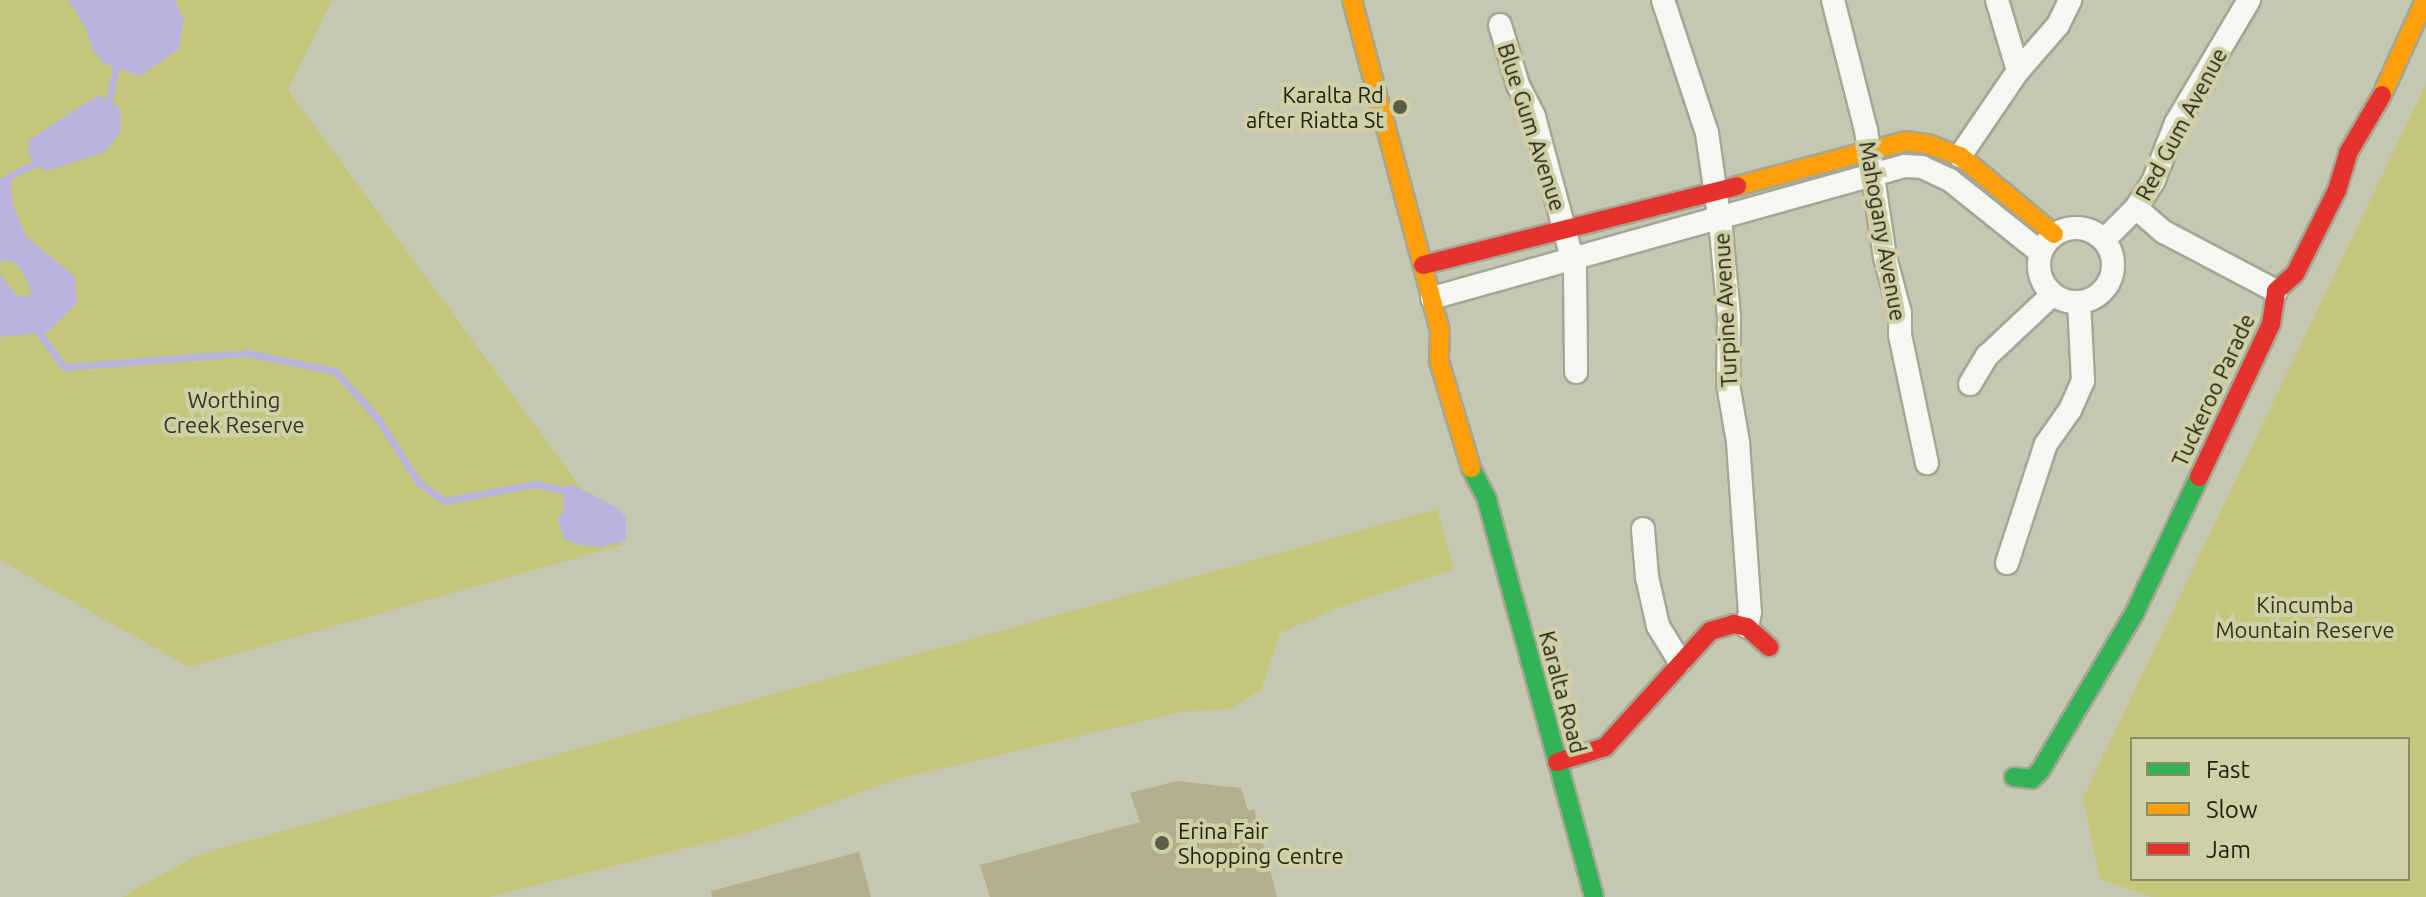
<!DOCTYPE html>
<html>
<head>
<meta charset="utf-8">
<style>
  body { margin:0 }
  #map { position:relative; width:2426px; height:897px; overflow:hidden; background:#c6c7b0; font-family:Ubuntu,sans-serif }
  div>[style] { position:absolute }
  .green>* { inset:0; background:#c4c77b }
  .water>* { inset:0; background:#b9b2dd }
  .stream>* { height:7px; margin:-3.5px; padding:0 3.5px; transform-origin:3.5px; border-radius:3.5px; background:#b9b2dd }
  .building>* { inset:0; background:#b4ae8d }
  .roads { filter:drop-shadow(2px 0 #a5a693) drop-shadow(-2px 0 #a5a693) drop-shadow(0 2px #a5a693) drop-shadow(0 -2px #a5a693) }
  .street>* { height:22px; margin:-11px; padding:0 11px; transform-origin:11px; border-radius:11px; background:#f6f7f3 }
  .street>.ring { margin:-11px; padding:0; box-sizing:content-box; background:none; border:22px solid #f6f7f3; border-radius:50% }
  .fast>* { height:18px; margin:-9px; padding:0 9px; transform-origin:9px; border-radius:9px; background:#30b455 }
  .slow>* { height:18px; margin:-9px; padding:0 9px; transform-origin:9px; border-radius:9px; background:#ff9f0a }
  .jam>* { height:18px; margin:-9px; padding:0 9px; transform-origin:9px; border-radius:9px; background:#e5322d }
  .dots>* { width:22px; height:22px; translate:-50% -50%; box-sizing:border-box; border:4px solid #ced1a6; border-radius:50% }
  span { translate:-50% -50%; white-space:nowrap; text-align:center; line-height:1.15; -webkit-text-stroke:8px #ced1a6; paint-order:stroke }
  .poi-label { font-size:22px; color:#212212 }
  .right { translate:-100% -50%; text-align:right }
  .left { translate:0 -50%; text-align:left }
  .street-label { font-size:22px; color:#212212 }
  .park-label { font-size:22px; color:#34361d }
  .legend { position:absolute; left:2130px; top:737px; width:280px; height:144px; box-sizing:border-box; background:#ced1a6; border:2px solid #898b6b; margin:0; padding:10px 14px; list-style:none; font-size:24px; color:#212212 }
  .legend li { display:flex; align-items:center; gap:16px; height:40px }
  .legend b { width:40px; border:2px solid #898b6b }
</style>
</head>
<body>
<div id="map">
  <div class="green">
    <div style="clip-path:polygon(0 0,332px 0,288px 90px,623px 545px,189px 667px,0 560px)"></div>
    <div style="clip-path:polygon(evenodd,2426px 84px,2426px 897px,2152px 897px,2100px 879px,2083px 798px,2426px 84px,2408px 739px,2408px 879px,2132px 879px,2132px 739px,2408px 739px)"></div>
    <div style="clip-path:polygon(1437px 509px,1454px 569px,1337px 608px,1280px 633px,1261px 690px,1229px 709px,1181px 712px,898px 779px,748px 833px,489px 897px,122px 897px,197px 855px)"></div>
  </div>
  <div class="water">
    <div style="clip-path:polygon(68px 0,175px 0,184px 20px,179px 49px,140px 76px,105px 64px,93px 51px,86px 29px)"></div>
    <div style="clip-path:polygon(97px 96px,111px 100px,121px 110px,120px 133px,105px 152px,47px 171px,34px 165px,28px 151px,30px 139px)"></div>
    <div style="clip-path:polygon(10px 176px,13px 205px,26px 236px,75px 277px,77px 303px,48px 332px,0 337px,0 274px,17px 296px,31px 295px,27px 279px,15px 263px,3px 260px,0 264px,0 178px)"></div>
    <div style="clip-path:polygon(570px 483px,617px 508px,626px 518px,626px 540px,602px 547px,579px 545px,564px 539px,557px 518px,563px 514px,564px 490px)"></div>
  </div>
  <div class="stream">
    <div style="left:107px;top:107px;width:40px;rotate:-77deg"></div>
    <div style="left:116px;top:68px;width:7px;rotate:-106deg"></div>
    <div style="left:0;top:189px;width:16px;rotate:-52deg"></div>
    <div style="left:10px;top:176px;width:34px;rotate:-27deg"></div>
    <div style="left:34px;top:326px;width:51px;rotate:53.8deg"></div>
    <div style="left:64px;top:367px;width:184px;rotate:-4.4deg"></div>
    <div style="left:247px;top:353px;width:90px;rotate:11.6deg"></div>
    <div style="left:335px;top:371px;width:64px;rotate:48.1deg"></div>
    <div style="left:378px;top:419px;width:76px;rotate:57.4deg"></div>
    <div style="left:419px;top:483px;width:32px;rotate:35deg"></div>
    <div style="left:445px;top:501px;width:92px;rotate:-10.7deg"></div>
    <div style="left:535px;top:484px;width:30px;rotate:12deg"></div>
  </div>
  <div class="building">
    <div style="clip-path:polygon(1177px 781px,1241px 788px,1248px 811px,1254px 809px,1277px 897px,990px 897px,980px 865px,1140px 822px,1130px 793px)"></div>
    <div style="clip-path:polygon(859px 852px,871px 897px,712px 897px,711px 891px)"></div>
  </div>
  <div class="roads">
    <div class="street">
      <div style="left:1663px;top:0;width:140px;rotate:71.7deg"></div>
      <div style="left:1707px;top:133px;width:98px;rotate:81.8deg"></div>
      <div style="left:1721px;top:230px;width:86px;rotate:84.7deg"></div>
      <div style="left:1729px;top:316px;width:68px;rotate:90.8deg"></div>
      <div style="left:1728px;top:384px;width:59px;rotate:80.2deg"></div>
      <div style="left:1738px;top:442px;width:170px;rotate:86deg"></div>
      <div style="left:1750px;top:612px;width:15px;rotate:101deg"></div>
      <div style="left:1833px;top:0;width:134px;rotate:75.8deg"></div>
      <div style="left:1866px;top:130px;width:128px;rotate:81.5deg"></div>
      <div style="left:1885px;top:257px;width:58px;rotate:75deg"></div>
      <div style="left:1900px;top:313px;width:22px;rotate:90deg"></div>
      <div style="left:1900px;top:335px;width:131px;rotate:78.1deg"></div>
      <div style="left:1997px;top:0;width:74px;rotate:73.5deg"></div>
      <div style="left:1500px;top:25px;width:63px;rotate:73.3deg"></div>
      <div style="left:1518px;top:85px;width:36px;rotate:63deg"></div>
      <div style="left:1534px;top:117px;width:157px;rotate:74.9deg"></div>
      <div style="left:1575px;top:269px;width:103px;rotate:89.4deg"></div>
      <div style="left:1960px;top:156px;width:103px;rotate:-55.7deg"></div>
      <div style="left:2018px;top:71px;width:61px;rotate:-49deg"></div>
      <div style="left:2058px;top:25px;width:28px;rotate:-64deg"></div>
      <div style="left:2136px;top:208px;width:37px;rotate:41deg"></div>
      <div style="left:2164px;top:232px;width:127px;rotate:27.8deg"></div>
      <div class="ring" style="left:2039px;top:228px;width:52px;height:52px"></div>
      <div style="left:2104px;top:240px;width:45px;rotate:-45deg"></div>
      <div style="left:2136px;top:208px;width:31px;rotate:-57deg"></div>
      <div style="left:2153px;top:182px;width:63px;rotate:-68.7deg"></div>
      <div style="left:2176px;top:123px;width:143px;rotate:-59.3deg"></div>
      <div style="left:1432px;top:298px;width:491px;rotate:-15.6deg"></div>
      <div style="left:1905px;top:166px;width:17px;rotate:3deg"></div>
      <div style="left:1922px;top:167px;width:31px;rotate:25deg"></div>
      <div style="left:1950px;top:180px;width:115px;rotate:38.7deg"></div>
      <div style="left:1970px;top:384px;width:33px;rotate:-59deg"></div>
      <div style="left:1987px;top:356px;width:89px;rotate:-43.2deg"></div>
      <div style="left:1643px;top:529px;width:48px;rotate:85.2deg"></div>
      <div style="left:1647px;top:577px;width:50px;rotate:77.3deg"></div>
      <div style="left:1658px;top:626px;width:42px;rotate:58.6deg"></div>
      <div style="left:2007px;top:563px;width:125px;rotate:-71.9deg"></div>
      <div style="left:2046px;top:444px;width:42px;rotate:-54.8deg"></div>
      <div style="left:2070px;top:410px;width:32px;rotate:-66deg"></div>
      <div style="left:2083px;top:381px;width:78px;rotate:-92.9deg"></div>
    </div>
    <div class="fast">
      <div style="left:1471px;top:468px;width:36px;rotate:63deg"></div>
      <div style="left:1487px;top:500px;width:411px;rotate:74.9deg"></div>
      <div style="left:2014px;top:777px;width:18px;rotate:6deg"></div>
      <div style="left:2032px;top:779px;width:11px;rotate:-45deg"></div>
      <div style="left:2040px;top:771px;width:185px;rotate:-59.1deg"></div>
      <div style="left:2135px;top:612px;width:149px;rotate:-64.6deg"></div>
    </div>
    <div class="slow">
      <div style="left:1352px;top:0;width:342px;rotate:75.1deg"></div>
      <div style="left:1440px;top:330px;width:31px;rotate:92deg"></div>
      <div style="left:1439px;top:361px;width:112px;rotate:73.3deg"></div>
      <div style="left:2382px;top:95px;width:104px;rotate:-65.6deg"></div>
      <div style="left:1737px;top:186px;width:175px;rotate:-14.9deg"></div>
      <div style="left:1906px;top:141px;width:22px;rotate:8deg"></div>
      <div style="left:1928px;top:144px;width:34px;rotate:21deg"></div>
      <div style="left:1960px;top:156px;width:122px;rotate:39.7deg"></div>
    </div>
    <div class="jam">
      <div style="left:1423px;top:265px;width:324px;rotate:-14.1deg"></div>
      <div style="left:2199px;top:477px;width:169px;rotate:-64.8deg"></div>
      <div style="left:2271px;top:324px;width:33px;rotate:-81deg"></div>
      <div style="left:2276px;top:291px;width:25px;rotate:-42deg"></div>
      <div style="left:2295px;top:274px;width:94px;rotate:-63.4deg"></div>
      <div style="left:2337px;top:190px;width:39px;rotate:-73deg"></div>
      <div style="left:2348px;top:153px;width:67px;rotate:-59.6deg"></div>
      <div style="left:1557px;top:762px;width:50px;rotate:-17.4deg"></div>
      <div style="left:1605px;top:747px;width:156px;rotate:-47.8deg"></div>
      <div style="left:1710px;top:631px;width:25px;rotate:-16deg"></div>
      <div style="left:1734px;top:624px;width:13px;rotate:13deg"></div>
      <div style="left:1747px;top:627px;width:30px;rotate:42deg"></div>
    </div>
  </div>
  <div class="dots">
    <div style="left:1400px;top:107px;background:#5b5c49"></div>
    <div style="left:1162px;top:843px;background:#5b5c49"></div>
  </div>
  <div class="poi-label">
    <span class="right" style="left:1384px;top:107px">Karalta Rd<br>after Riatta St</span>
    <span class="left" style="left:1178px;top:843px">Erina Fair<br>Shopping Centre</span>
  </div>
  <div class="street-label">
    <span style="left:2181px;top:124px;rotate:-62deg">Red Gum Avenue</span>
    <span style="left:1532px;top:127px;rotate:72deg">Blue Gum Avenue</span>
    <span style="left:1883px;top:231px;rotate:80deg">Mahogany Avenue</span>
    <span style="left:1725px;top:310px;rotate:-93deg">Turpine Avenue</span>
    <span style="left:2213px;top:390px;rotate:-65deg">Tuckeroo Parade</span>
    <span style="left:1563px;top:692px;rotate:75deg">Karalta Road</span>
  </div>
  <div class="park-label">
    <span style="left:234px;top:412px">Worthing<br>Creek Reserve</span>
    <span style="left:2305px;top:617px">Kincumba<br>Mountain Reserve</span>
  </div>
  <ul class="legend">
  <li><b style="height:10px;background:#30b455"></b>Fast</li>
  <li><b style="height:10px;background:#ff9f0a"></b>Slow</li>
  <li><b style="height:10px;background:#e5322d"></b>Jam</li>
  </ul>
</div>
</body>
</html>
